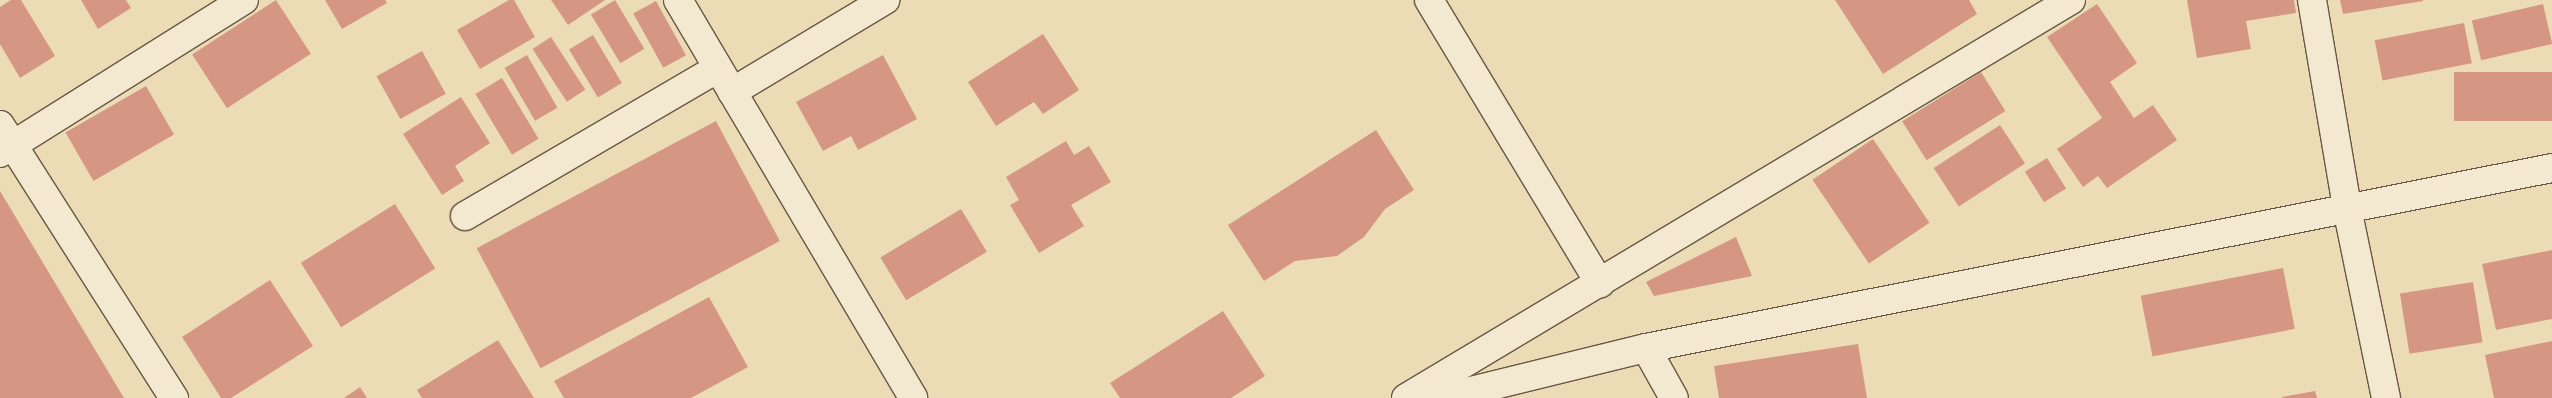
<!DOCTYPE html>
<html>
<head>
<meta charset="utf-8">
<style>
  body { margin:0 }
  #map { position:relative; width:2552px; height:398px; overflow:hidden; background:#ecdcb6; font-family:Vollkorn,serif }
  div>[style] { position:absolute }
  .building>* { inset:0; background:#d59784; transform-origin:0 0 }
  .roads { filter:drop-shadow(1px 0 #685745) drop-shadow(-1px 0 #685745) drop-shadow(0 1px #685745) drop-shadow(0 -1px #685745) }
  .minor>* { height:28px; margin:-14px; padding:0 14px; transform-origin:14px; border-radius:14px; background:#f3e8d0 }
  .tertiary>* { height:28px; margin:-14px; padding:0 14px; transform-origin:14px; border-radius:14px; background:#f3e8d0 }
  span { translate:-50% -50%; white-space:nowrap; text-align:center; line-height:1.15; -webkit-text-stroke:5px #f3e8d0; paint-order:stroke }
</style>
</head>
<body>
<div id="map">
  <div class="building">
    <div style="clip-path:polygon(11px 0,21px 0,55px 56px,20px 78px,0 44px,0 7px)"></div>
    <div style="clip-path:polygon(81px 0,126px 0,131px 8px,98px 29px)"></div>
    <div style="left:276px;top:0;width:64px;height:100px;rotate:57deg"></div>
    <div style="clip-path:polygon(325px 0,385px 0,387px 3px,342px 29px)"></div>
    <div style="clip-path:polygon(509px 0,514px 0,535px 37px,480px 69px,457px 30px)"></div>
    <div style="clip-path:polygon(551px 0,605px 0,568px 25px)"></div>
    <div style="left:615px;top:0;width:57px;height:28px;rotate:59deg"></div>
    <div style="clip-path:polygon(1835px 0,1969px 0,1977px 14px,1883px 74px)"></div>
    <div style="clip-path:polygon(2187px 0,2294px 0,2296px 13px,2246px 21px,2251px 49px,2197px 58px)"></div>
    <div style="clip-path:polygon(2340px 0,2423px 0,2423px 1px,2343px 14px)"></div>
    <div style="left:656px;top:1px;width:62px;height:26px;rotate:61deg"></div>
    <div style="clip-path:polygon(2097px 4px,2137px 63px,2110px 82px,2134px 118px,2153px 105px,2177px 140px,2107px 188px,2098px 176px,2083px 187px,2057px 149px,2102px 118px,2047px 37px)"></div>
    <div style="left:2543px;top:4px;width:41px;height:73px;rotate:77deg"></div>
    <div style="left:2464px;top:23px;width:41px;height:91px;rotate:79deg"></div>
    <div style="clip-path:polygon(1043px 34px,1079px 90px,1043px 114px,1034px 102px,996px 126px,968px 82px)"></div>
    <div style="left:593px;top:35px;width:56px;height:28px;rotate:59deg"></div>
    <div style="left:551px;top:37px;width:63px;height:22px;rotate:57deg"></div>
    <div style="left:422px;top:51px;width:49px;height:52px;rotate:61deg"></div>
    <div style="left:527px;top:55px;width:61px;height:26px;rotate:60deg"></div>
    <div style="clip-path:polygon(883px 55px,917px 119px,858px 150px,851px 136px,823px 151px,796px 102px)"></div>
    <div style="left:1981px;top:72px;width:46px;height:93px;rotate:58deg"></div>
    <div style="left:2552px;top:72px;width:49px;height:98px;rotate:90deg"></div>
    <div style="left:502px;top:78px;width:71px;height:31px;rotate:59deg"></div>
    <div style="left:146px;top:86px;width:56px;height:93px;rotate:60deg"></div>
    <div style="clip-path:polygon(461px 97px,490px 143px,455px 166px,464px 181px,442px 195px,403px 134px)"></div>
    <div style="left:716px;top:121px;width:136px;height:271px;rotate:62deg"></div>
    <div style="left:2000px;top:125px;width:46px;height:79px;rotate:57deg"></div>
    <div style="clip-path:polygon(1376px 130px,1414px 190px,1385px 209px,1364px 237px,1337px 256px,1295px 261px,1264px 281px,1228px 225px)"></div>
    <div style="left:1873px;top:139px;width:101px;height:73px;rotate:56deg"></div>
    <div style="clip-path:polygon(1066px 141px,1074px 155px,1089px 146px,1111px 182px,1071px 205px,1084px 226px,1039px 253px,1010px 205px,1019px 200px,1006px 177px)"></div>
    <div style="left:2047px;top:158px;width:36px;height:26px;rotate:58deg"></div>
    <div style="clip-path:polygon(0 191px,124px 398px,0 398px)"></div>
    <div style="left:395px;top:204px;width:76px;height:111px;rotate:58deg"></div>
    <div style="left:961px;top:209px;width:50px;height:94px;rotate:59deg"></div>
    <div style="clip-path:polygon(1736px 237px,1752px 276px,1654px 296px,1646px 282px)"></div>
    <div style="clip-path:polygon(2552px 250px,2552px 319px,2496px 330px,2482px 264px)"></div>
    <div style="left:2283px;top:268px;width:62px;height:145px;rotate:79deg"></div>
    <div style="clip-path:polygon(270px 280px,313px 346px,231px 398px,221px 398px,182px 337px)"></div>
    <div style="left:2473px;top:282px;width:61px;height:74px;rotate:81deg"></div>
    <div style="clip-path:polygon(709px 297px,748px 367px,691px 398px,564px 398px,554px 381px)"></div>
    <div style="clip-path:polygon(1223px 311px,1265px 376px,1231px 398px,1120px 398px,1110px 383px)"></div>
    <div style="clip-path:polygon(498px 340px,534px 398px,422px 398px,417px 390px)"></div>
    <div style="clip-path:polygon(2552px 341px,2552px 398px,2494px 398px,2485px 355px)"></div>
    <div style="clip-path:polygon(1858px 344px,1867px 398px,1719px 398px,1714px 366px)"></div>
    <div style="clip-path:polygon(360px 387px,367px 398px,344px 398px)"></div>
    <div style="clip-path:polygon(2315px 391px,2317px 398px,2282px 398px,2282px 397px)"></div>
  </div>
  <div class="roads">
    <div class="minor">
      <div style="left:678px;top:0;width:462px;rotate:59.4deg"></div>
      <div style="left:1429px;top:0;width:331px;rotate:58.9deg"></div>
      <div style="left:2312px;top:0;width:211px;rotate:80.4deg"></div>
      <div style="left:732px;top:92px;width:179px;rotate:-31deg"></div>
      <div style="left:0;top:125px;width:324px;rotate:57.5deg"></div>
      <div style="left:0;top:153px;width:288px;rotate:-32.1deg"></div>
      <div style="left:465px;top:216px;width:293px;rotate:-30.3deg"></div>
      <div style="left:1646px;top:348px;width:57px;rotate:60.8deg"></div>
      <div style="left:1406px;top:398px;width:775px;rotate:-30.9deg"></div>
    </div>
    <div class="tertiary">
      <div style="left:2347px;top:208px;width:194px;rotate:78.4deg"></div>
      <div style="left:1442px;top:398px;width:210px;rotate:-13.8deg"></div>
      <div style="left:1646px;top:348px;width:924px;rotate:-11.24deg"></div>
    </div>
  </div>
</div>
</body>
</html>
